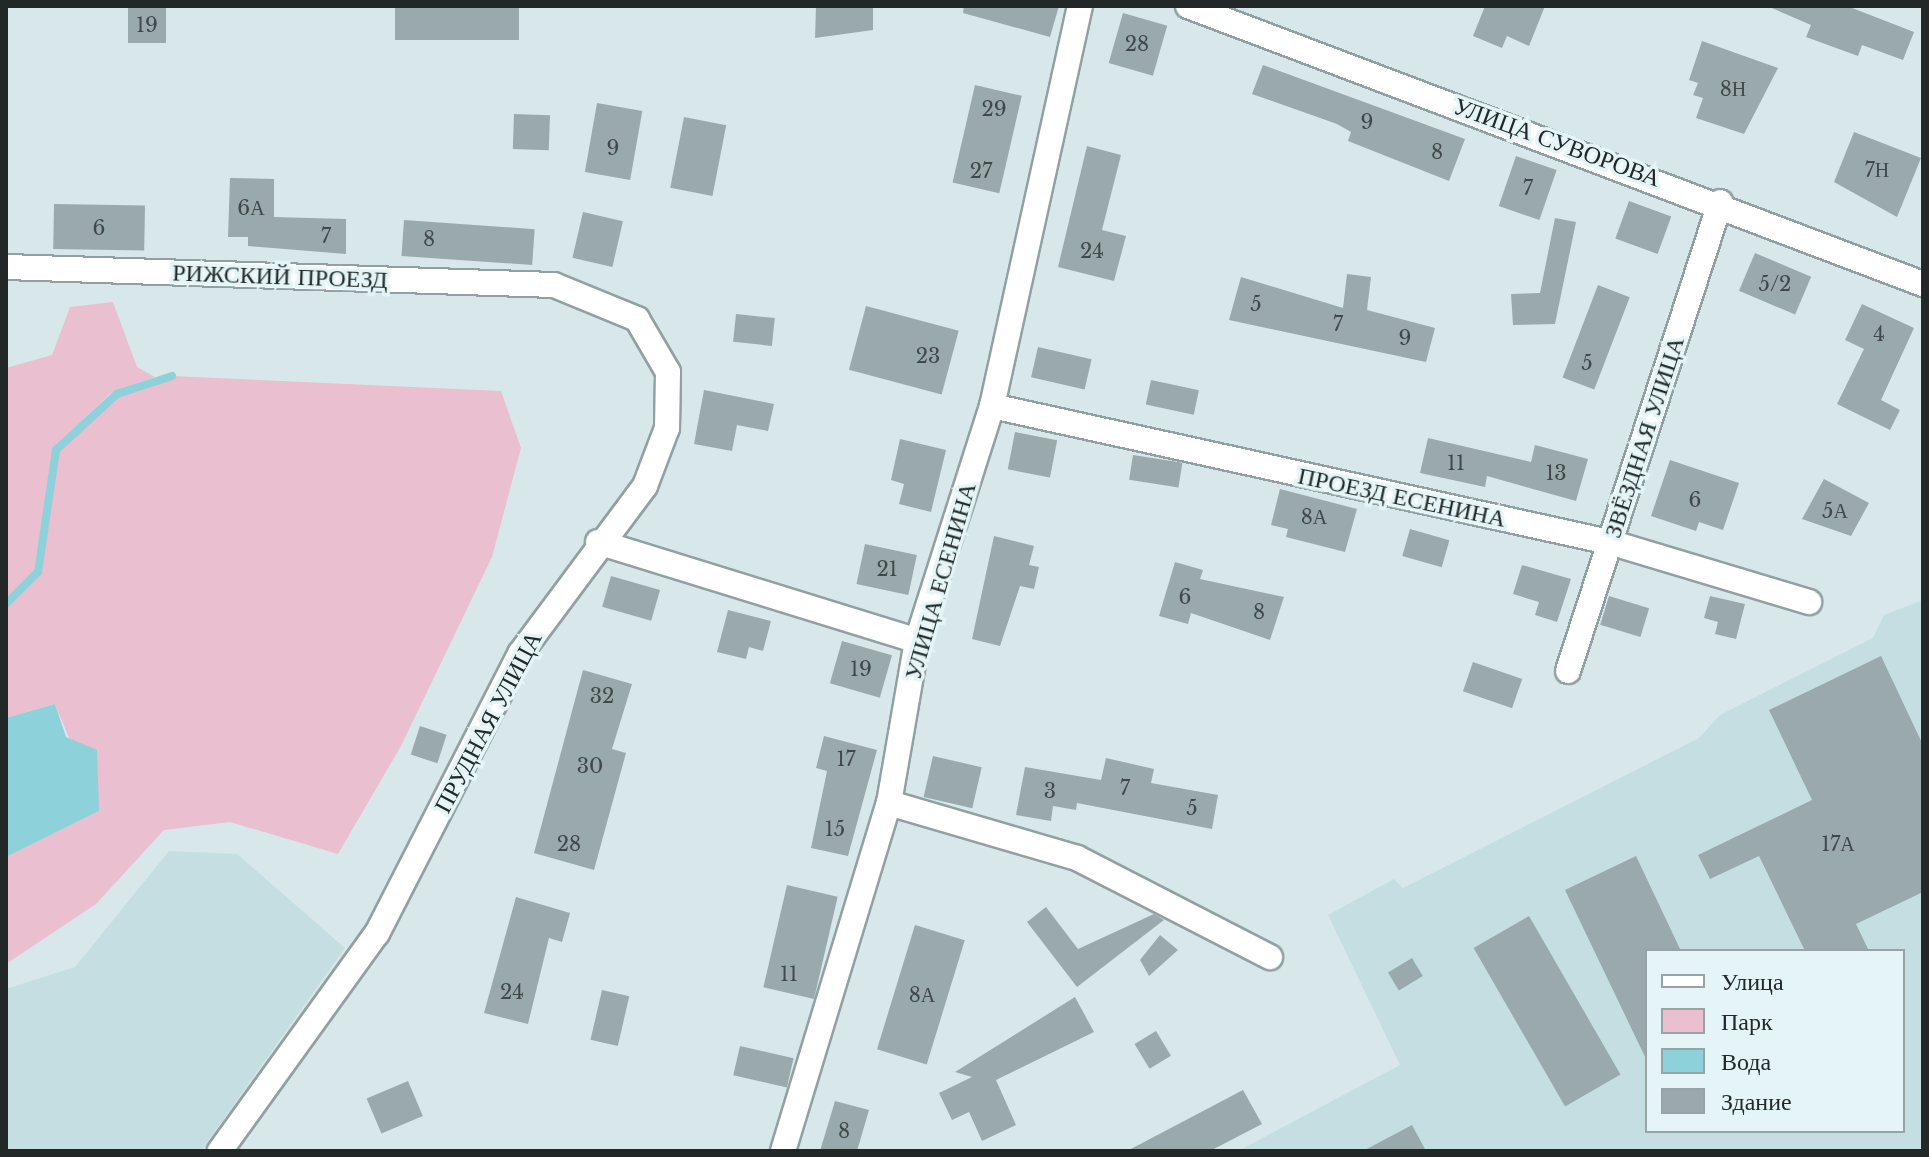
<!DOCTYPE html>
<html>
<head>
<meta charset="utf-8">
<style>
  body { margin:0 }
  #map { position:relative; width:1929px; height:1157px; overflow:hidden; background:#d8e8ea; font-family:"Libre Baskerville",serif }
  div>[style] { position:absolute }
  .built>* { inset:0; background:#c5dee1 }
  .green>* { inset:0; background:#eabfcf }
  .water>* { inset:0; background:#8dd1da }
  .stream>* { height:8px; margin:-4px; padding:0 4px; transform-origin:4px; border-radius:4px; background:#8dd1da }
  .building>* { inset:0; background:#9aaaac; transform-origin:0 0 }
  .roads { filter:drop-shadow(2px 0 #91a0a2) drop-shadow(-2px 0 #91a0a2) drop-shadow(0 2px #91a0a2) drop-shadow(0 -2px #91a0a2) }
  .street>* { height:24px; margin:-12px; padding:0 12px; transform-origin:12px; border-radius:12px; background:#fff }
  span { translate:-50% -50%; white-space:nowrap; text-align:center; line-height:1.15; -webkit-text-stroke:7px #e5f5f7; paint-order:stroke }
  .number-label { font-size:20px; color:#404849 }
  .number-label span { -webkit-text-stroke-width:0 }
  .street-label { font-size:24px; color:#222828 }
  .frame { position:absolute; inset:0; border:8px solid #222828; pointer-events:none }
  .legend { position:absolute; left:1645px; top:949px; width:260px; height:184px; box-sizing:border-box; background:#e5f5f7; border:2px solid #97a3a4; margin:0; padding:10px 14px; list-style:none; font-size:24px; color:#222828 }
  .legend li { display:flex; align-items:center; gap:16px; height:40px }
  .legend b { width:40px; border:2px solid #97a3a4 }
</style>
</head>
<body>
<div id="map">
  <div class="built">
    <div style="clip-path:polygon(evenodd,1923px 600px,1923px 1151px,1238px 1151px,1400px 1065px,1328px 915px,1394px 879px,1403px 888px,1699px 738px,1720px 715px,1873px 638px,1884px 615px,1923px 600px,1647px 951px,1903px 951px,1903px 1131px,1647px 1131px,1647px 951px)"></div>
    <div style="clip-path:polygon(169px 851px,237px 854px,345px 948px,201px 1151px,6px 1151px,6px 989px,75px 967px)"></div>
  </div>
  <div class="green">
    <div style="clip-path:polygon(113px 302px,137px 367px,155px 377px,111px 393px,54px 447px,34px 571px,6px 601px,6px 368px,52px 355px,70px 307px)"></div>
    <div style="clip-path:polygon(172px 376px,501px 391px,521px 448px,492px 557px,401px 746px,338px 854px,230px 822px,164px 830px,96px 904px,6px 964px,6px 857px,99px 811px,55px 704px,6px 718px,6px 604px,38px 572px,56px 450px,117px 395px)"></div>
  </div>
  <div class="water">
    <div style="clip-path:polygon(55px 704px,66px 737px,97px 750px,99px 811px,6px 857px,6px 718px)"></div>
  </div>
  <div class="stream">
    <div style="left:6px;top:604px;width:45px;rotate:-45deg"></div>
    <div style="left:38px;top:572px;width:123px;rotate:-81.6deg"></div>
    <div style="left:56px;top:450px;width:83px;rotate:-42.6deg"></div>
    <div style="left:117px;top:394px;width:58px;rotate:-18.1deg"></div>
  </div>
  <div class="building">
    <div style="left:128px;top:6px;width:38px;height:37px"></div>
    <div style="left:395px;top:6px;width:124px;height:34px"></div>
    <div style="clip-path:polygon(816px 6px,873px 6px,873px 30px,815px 38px)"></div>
    <div style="clip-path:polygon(964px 6px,1059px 6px,1050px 37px,963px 13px)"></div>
    <div style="clip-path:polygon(1485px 6px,1545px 6px,1529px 46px,1507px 36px,1502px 48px,1473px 36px)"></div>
    <div style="clip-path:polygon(1767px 6px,1847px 6px,1914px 32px,1903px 60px,1862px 45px,1858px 56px,1806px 37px,1811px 25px)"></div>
    <div style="left:1123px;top:13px;width:46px;height:52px;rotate:16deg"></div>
    <div style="clip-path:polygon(1702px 41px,1778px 68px,1744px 134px,1696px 118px,1703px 98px,1693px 95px,1698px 83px,1689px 80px)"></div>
    <div style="clip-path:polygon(1263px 65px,1465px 139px,1449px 181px,1348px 141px,1351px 132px,1337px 124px,1252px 94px)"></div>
    <div style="left:975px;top:85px;width:48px;height:100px;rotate:13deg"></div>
    <div style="left:597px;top:103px;width:46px;height:70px;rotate:10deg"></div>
    <div style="left:514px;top:114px;width:36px;height:35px;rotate:2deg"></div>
    <div style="left:684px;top:117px;width:43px;height:72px;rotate:11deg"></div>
    <div style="clip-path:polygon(1854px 132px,1921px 158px,1897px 217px,1834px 182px)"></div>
    <div style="clip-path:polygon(1087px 146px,1121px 155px,1102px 230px,1126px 236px,1114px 281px,1058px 267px)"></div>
    <div style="left:1516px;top:156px;width:43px;height:53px;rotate:19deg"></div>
    <div style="clip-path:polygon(230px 178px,274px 179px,274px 217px,346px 219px,346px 254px,248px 246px,248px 237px,228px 237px)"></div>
    <div style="left:1629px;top:201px;width:45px;height:40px;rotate:20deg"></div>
    <div style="left:54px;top:204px;width:91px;height:45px;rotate:1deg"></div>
    <div style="left:583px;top:212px;width:41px;height:47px;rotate:13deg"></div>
    <div style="clip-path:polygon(1555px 218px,1576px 222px,1555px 324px,1513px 325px,1511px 294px,1540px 293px)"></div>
    <div style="left:404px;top:220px;width:131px;height:36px;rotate:4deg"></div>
    <div style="left:1755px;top:253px;width:61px;height:41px;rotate:23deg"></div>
    <div style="clip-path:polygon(1347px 274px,1371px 277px,1367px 310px,1435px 328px,1426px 362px,1229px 320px,1241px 277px,1343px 308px)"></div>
    <div style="left:1598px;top:285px;width:34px;height:99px;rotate:21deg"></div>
    <div style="clip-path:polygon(1862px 304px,1914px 328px,1881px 400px,1900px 410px,1890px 430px,1837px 404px,1864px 349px,1845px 340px)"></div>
    <div style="left:866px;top:306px;width:96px;height:66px;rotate:15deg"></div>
    <div style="left:736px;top:314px;width:39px;height:28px;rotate:6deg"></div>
    <div style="left:1038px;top:347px;width:55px;height:31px;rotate:13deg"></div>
    <div style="left:1151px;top:380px;width:49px;height:25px;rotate:12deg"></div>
    <div style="clip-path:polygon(704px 390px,774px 404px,768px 431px,737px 425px,732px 451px,694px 444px)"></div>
    <div style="left:1015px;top:432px;width:43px;height:38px;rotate:11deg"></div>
    <div style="clip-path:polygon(1428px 438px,1531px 462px,1535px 445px,1588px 459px,1576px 501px,1487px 476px,1485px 487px,1420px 473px)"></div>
    <div style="clip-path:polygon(900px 439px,946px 450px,931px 512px,899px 504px,904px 484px,891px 480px)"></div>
    <div style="left:1133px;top:455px;width:50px;height:25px;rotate:9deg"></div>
    <div style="clip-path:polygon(1670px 460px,1739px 483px,1723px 530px,1699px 522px,1696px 531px,1651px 516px)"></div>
    <div style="clip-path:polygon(1824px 479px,1869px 503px,1851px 536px,1802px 519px)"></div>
    <div style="clip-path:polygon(1280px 489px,1357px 509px,1345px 552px,1286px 537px,1288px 529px,1271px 525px)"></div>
    <div style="left:1410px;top:529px;width:41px;height:28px;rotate:16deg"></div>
    <div style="clip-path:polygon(994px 536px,1034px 546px,1029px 565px,1039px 567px,1034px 589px,1020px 586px,1000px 646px,972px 639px)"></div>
    <div style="left:865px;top:544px;width:53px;height:41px;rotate:12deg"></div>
    <div style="clip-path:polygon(1175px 562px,1203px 570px,1200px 579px,1284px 597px,1270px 640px,1191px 613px,1188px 624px,1159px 616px)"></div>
    <div style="clip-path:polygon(1522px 565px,1571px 579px,1557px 622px,1535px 615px,1539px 602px,1513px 594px)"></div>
    <div style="left:611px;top:576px;width:51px;height:32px;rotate:16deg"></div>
    <div style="left:1609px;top:596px;width:42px;height:30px;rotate:17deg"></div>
    <div style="clip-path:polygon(1710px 596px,1745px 604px,1736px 639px,1715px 634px,1718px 622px,1704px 618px)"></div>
    <div style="clip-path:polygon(728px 610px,771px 621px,763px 651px,749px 647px,746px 659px,717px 652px)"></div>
    <div style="left:842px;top:641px;width:52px;height:44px;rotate:16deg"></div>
    <div style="clip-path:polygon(1881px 656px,1923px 745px,1923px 892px,1856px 924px,1869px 951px,1805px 951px,1759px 856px,1710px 879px,1698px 855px,1812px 800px,1769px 710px)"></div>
    <div style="left:1473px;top:662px;width:52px;height:31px;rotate:19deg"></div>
    <div style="clip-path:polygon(583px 670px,632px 684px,612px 749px,626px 753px,594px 870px,534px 853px)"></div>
    <div style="left:420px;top:726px;width:28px;height:30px;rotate:18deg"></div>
    <div style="clip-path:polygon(824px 736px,877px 750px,848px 856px,811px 848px,827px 771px,816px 768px)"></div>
    <div style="left:933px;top:756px;width:50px;height:42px;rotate:13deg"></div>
    <div style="clip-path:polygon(1106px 758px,1154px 769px,1151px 783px,1218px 795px,1212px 829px,1077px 803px,1076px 810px,1053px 806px,1051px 821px,1016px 815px,1025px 767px,1101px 780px)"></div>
    <div style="clip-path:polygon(1636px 856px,1681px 951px,1647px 951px,1647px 1061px,1565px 890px)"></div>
    <div style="left:787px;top:885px;width:52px;height:105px;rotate:13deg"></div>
    <div style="clip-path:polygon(516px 897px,570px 913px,562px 942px,549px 938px,528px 1024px,484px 1013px)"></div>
    <div style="clip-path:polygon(1046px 907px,1078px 949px,1154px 914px,1164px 920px,1077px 987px,1027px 922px)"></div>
    <div style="left:1529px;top:916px;width:183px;height:64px;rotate:60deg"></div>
    <div style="left:915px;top:925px;width:52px;height:130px;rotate:17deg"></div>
    <div style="clip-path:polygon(1160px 935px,1178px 950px,1149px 976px,1140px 960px)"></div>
    <div style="left:1412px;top:958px;width:21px;height:28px;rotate:59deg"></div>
    <div style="left:602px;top:990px;width:28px;height:51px;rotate:13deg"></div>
    <div style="clip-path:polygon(1075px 997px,1094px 1032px,996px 1080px,1016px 1125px,982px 1141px,969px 1112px,952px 1120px,939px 1093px,972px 1077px,955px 1072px)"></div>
    <div style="left:1156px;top:1031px;width:29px;height:25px;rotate:59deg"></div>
    <div style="left:740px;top:1046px;width:55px;height:30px;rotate:13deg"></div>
    <div style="left:408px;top:1081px;width:38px;height:45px;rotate:67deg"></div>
    <div style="clip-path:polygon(1243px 1090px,1262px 1124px,1210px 1151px,1127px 1151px)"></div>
    <div style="clip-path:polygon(835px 1101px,869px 1110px,857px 1151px,820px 1151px)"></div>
    <div style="clip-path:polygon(1412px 1125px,1426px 1151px,1363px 1151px)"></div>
  </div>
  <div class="roads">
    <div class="street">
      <div style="left:1188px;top:6px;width:786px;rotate:20.72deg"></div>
      <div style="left:6px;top:267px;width:548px;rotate:1.88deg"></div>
      <div style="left:554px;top:285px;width:90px;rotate:22.3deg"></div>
      <div style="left:637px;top:319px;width:61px;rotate:59.7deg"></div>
      <div style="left:668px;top:372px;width:56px;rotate:91deg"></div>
      <div style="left:667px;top:428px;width:62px;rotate:110.8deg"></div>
      <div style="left:645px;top:486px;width:209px;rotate:126.7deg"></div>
      <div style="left:520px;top:654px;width:314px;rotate:117.1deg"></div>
      <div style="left:377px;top:933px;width:269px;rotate:125.8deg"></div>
      <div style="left:992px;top:406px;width:632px;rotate:12.43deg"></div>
      <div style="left:1609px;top:542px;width:209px;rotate:16.7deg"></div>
      <div style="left:598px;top:542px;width:334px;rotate:17.2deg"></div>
      <div style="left:1568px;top:671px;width:493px;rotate:-72deg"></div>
      <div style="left:889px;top:803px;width:196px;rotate:16.3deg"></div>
      <div style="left:1077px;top:858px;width:217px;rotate:27.2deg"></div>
      <div style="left:783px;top:1151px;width:364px;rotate:-73.1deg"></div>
      <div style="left:889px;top:803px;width:164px;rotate:-80.2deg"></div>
      <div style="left:917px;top:641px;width:247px;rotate:-72.3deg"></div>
      <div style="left:992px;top:406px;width:410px;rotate:-77.6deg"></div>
    </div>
  </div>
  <div class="number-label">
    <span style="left:147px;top:25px">19</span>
    <span style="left:1137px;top:44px">28</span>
    <span style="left:1733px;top:89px">8Н</span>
    <span style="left:994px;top:109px">29</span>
    <span style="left:1367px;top:122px">9</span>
    <span style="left:613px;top:148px">9</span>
    <span style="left:1437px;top:152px">8</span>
    <span style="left:1877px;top:170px">7Н</span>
    <span style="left:981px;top:171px">27</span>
    <span style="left:1528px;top:188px">7</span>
    <span style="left:251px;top:208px">6А</span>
    <span style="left:99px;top:228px">6</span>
    <span style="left:326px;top:236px">7</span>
    <span style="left:429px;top:239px">8</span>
    <span style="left:1092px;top:251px">24</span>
    <span style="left:1775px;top:284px">5/2</span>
    <span style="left:1256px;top:304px">5</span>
    <span style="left:1338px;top:324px">7</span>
    <span style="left:1879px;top:334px">4</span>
    <span style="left:1405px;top:338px">9</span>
    <span style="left:928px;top:356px">23</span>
    <span style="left:1587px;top:363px">5</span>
    <span style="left:1456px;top:463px">11</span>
    <span style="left:1556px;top:473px">13</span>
    <span style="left:1695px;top:500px">6</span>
    <span style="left:1835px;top:511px">5А</span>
    <span style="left:1314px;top:517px">8А</span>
    <span style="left:887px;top:569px">21</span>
    <span style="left:1185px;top:597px">6</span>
    <span style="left:1259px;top:612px">8</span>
    <span style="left:861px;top:669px">19</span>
    <span style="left:602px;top:696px">32</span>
    <span style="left:846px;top:759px">17</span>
    <span style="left:590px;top:766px">30</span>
    <span style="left:1125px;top:788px">7</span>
    <span style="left:1050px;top:791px">3</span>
    <span style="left:1192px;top:808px">5</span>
    <span style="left:835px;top:829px">15</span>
    <span style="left:569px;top:844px">28</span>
    <span style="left:1838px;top:844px">17А</span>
    <span style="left:789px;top:974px">11</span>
    <span style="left:512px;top:992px">24</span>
    <span style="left:922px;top:995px">8А</span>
    <span style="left:844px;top:1131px">8</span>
  </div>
  <div class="street-label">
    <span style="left:1557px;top:142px;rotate:20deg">УЛИЦА СУВОРОВА</span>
    <span style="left:280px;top:276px;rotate:2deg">РИЖСКИЙ ПРОЕЗД</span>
    <span style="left:1644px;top:437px;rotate:-72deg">ЗВЁЗДНАЯ УЛИЦА</span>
    <span style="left:1402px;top:497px;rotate:12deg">ПРОЕЗД ЕСЕНИНА</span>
    <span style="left:940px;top:581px;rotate:-74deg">УЛИЦА ЕСЕНИНА</span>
    <span style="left:488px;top:722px;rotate:-62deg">ПРУДНАЯ УЛИЦА</span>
  </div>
  <div class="frame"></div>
  <ul class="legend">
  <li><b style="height:10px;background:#fff"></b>Улица</li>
  <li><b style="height:22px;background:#eabfcf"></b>Парк</li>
  <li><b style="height:22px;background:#8dd1da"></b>Вода</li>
  <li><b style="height:22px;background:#9aaaac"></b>Здание</li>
  </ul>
</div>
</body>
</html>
